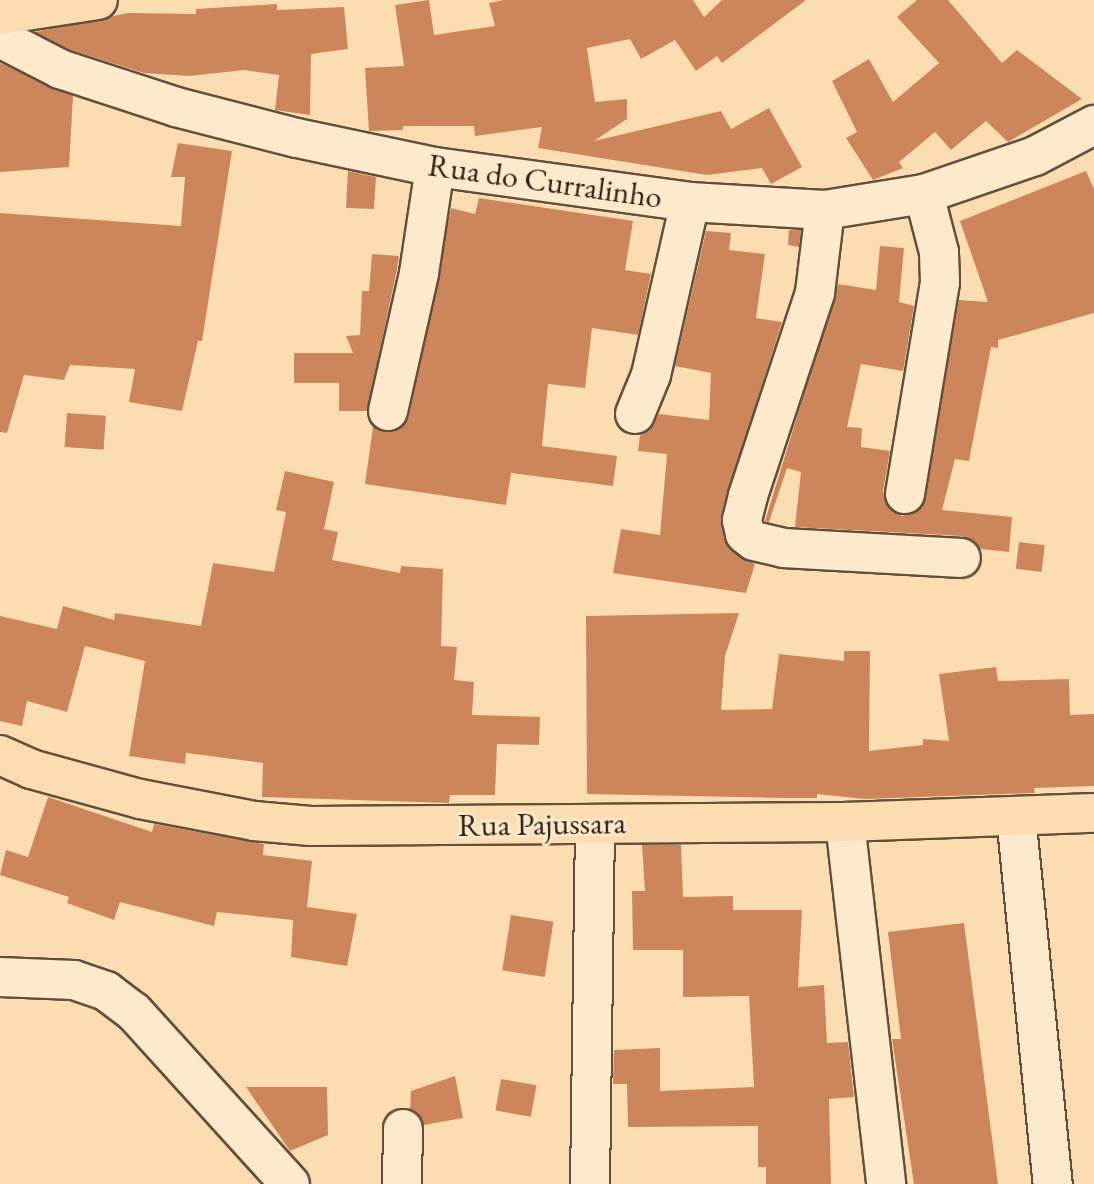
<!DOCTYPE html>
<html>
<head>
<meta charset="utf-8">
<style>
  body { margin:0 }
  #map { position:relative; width:1094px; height:1184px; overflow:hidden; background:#fcddb1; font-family:"EB Garamond",serif }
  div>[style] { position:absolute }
  .building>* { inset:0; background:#cd865c; transform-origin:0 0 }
  .roads { filter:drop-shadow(2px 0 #62503d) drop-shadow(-2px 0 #62503d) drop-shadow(0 2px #62503d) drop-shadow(0 -2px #62503d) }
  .minor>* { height:38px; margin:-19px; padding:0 19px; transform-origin:19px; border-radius:19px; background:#fde9cc }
  .major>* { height:38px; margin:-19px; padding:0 19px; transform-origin:19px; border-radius:19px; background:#fcddb1 }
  span { translate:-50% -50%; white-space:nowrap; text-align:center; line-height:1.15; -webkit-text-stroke:6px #fde9cc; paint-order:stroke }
  .street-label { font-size:32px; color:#2f2116 }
</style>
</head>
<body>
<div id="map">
  <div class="building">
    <div style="clip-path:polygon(429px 0,434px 35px,495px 26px,489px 3px,504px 0,693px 0,704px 17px,722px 0,806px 0,722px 63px,717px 56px,696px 71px,675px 40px,641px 59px,630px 39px,587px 48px,595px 102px,627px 99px,627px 119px,594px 141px,721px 111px,731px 129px,769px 108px,802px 167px,771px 184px,762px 168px,707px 175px,538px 148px,542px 127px,475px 136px,474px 126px,403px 126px,403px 130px,369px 131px,365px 68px,404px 66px,395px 5px)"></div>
    <div style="clip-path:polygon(917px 0,948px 0,1002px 63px,1017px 50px,1082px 99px,1008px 142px,986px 121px,951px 150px,935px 132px,899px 162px,903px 168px,873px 180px,846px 138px,857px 132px,832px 81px,869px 59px,893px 102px,939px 63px,897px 17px)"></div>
    <div style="clip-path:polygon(277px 4px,277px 10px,344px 7px,348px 49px,311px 54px,310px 115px,275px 110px,279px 75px,244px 70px,190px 76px,144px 73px,68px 49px,35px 32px,128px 13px,196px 14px,196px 9px)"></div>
    <div style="clip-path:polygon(0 63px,73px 96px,69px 167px,0 172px)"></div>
    <div style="clip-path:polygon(178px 143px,232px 151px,202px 341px,198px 341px,182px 411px,129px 402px,135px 369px,70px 365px,64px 380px,24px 375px,7px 433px,0 432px,0 213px,181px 226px,185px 177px,171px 177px)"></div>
    <div style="clip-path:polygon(348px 171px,376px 177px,374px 209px,346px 208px)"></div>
    <div style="clip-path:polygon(1086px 171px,1094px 189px,1094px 313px,998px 340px,998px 348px,991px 347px,969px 461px,955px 459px,942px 510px,1012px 517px,1009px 552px,981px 549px,962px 536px,795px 527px,801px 472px,787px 468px,769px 522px,765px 521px,838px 284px,876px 290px,880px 246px,904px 248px,899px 302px,914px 306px,903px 371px,861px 364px,847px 427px,862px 428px,861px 447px,890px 451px,883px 491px,891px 510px,902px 516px,921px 508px,959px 300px,988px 302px,960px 221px)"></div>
    <div style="clip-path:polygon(479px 198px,633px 221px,625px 270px,651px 274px,638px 335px,592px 328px,585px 388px,548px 384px,542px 446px,617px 456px,613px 486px,511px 473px,506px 505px,365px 484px,373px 427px,394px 432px,409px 416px,451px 208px,475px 214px)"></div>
    <div style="clip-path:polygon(789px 230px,801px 230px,799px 247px,788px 245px)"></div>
    <div style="clip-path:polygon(706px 231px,731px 233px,729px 250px,765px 254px,756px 318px,782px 322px,721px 515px,724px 539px,731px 551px,755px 564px,746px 593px,613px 573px,621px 529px,660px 535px,667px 454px,638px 451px,640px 435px,649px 431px,659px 414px,709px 420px,711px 373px,675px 366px)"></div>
    <div style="clip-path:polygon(372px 254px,399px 256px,397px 269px,367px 411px,339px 411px,339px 383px,294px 383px,294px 353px,353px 353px,346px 336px,360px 335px,362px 291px,369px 291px)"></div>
    <div style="left:67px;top:413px;width:39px;height:34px;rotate:4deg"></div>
    <div style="clip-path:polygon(285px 471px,334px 482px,324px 529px,338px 532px,332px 560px,400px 573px,401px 566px,443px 569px,441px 646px,457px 647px,454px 680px,474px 682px,472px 715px,540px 717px,539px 745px,497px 744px,495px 795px,450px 795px,449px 803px,262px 797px,263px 763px,186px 753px,185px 764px,129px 756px,145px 661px,85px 646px,67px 712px,27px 701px,22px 726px,0 721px,0 616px,57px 629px,63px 606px,114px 620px,115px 613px,201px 626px,213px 563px,274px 572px,286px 512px,276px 510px)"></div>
    <div style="left:1019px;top:542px;width:26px;height:27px;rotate:7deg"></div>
    <div style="clip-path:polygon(739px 613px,725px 656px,721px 710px,772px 709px,779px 654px,844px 661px,844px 651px,870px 651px,869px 751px,923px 745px,923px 739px,949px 741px,939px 674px,996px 667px,998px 681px,1069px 679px,1070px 715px,1094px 714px,1094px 786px,1034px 788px,1035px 793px,865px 799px,817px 794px,817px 798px,787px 798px,587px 794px,586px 616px)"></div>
    <div style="clip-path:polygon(48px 797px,152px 832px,154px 824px,264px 844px,263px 855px,312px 861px,307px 907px,357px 914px,347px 966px,291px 957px,293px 920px,217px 912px,214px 926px,120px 902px,114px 920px,67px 903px,69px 897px,0 875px,6px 850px,28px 857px)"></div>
    <div style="clip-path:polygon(642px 845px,681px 845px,683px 897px,733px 896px,733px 910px,802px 910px,798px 987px,824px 985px,827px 1043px,848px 1042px,854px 1097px,829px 1099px,831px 1184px,766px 1184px,766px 1167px,758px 1167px,758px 1126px,628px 1127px,627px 1084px,613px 1084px,614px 1050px,660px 1048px,660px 1091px,754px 1087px,749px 996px,683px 997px,683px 950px,633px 950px,632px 891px,645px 891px)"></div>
    <div style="left:511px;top:915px;width:43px;height:56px;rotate:9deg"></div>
    <div style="clip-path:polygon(964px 923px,998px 1184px,914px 1184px,892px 1039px,901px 1039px,888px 932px)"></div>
    <div style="clip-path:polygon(455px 1076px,463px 1118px,424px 1125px,410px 1109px,411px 1091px)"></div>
    <div style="left:501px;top:1079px;width:36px;height:32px;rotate:10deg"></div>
    <div style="clip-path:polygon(246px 1087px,327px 1087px,328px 1135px,290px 1151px)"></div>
  </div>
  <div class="roads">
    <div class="minor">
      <div style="left:0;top:38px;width:68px;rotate:27.3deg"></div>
      <div style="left:60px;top:69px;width:122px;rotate:18.1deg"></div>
      <div style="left:176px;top:107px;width:125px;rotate:14.4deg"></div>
      <div style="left:297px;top:138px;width:141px;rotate:11.9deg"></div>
      <div style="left:435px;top:167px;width:257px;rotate:7.8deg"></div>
      <div style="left:690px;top:202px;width:135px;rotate:3.4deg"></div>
      <div style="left:825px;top:210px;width:100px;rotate:-9.2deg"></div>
      <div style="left:924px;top:194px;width:117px;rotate:-18.9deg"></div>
      <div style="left:1035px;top:156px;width:67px;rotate:-27.7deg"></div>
      <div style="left:825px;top:210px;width:84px;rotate:96.9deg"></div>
      <div style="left:815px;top:293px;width:214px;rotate:108.3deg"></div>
      <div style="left:748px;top:496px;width:25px;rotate:104deg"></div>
      <div style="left:742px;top:520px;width:14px;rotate:78deg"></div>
      <div style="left:745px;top:534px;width:11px;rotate:38deg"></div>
      <div style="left:754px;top:541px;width:31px;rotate:13deg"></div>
      <div style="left:784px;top:548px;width:177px;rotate:3.2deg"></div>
      <div style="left:388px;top:411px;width:141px;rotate:-77.3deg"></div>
      <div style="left:419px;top:273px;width:107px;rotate:-81.4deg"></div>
      <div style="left:635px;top:414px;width:42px;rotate:-67.7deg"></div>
      <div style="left:651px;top:375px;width:177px;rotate:-77.3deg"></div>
      <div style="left:905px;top:494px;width:215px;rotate:-80.6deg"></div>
      <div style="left:940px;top:282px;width:30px;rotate:-92deg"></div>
      <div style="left:939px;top:252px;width:60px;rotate:-104.5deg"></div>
      <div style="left:1016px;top:816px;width:370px;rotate:84.3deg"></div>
      <div style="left:845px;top:822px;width:364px;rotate:83.5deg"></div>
      <div style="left:0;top:977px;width:74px;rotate:2.3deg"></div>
      <div style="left:74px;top:980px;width:34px;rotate:19deg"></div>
      <div style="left:106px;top:991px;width:35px;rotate:37deg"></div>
      <div style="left:134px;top:1012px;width:232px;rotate:47.8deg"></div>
      <div style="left:402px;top:1184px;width:55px;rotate:-89deg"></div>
      <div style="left:590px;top:1184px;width:360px;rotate:-89.2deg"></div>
    </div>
    <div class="major">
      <div style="left:0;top:15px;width:99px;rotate:-8.7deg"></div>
      <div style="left:0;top:755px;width:34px;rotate:24deg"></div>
      <div style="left:31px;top:769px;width:113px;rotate:15.4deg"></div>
      <div style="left:140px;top:799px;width:116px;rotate:10.9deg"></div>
      <div style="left:254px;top:821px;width:57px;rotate:5deg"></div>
      <div style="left:311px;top:826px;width:534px;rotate:-0.43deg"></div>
      <div style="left:845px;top:822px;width:249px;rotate:-2.1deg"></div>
    </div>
  </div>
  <div class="street-label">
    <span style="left:545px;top:181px;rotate:8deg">Rua do Curralinho</span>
    <span style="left:542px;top:824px;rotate:-1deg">Rua Pajussara</span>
  </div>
</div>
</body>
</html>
